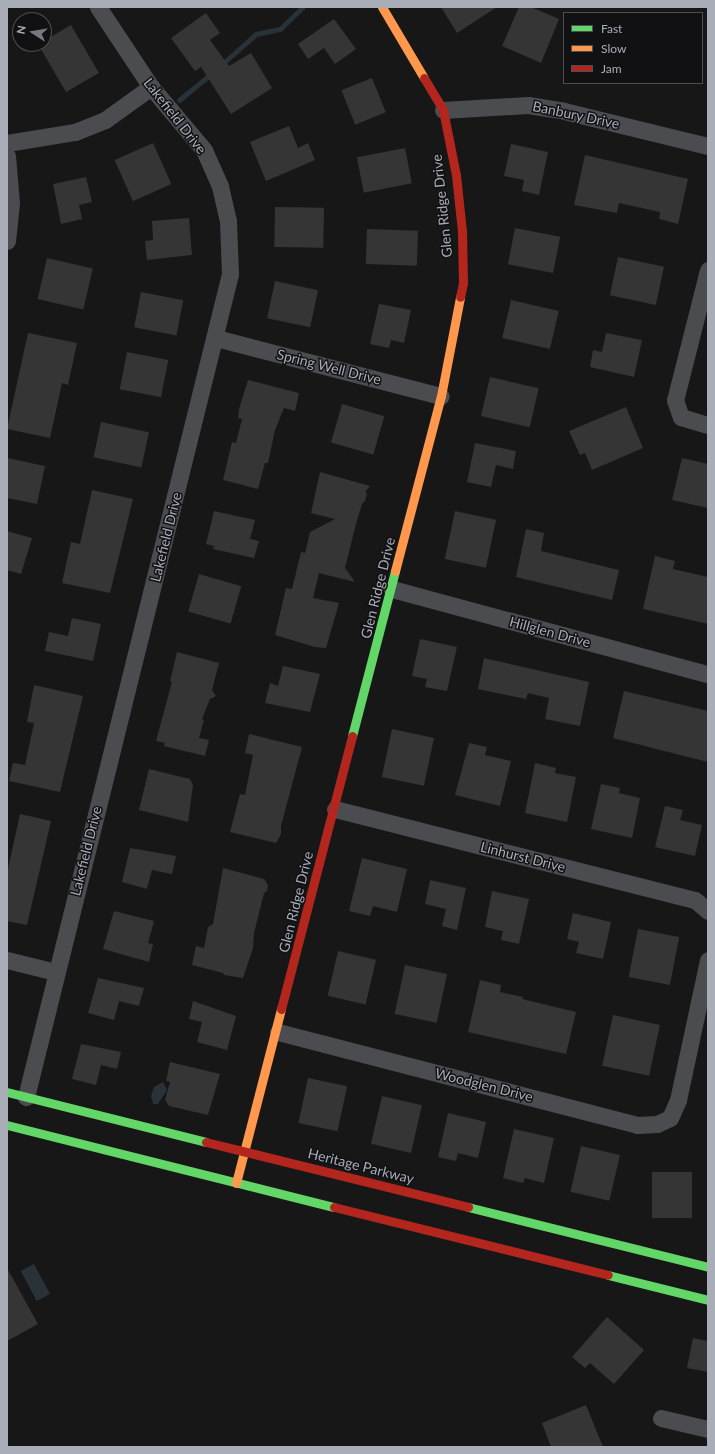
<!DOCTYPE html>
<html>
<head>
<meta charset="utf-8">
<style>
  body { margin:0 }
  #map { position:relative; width:715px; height:1454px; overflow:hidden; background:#171717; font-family:Lato,sans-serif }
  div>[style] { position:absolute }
  .water>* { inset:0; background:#2a3239; transform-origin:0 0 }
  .stream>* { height:5px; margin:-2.5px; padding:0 2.5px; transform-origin:2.5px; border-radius:2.5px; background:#2a3239 }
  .building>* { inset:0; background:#353536; transform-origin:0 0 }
  .street>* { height:17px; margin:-8.5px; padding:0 8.5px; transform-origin:8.5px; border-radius:8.5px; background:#4b4c50 }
  .fast>* { height:9px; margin:-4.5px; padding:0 4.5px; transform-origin:4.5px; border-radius:4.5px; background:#63d668 }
  .slow>* { height:9px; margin:-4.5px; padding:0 4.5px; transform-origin:4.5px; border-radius:4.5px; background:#ff974d }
  .jam>* { height:9px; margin:-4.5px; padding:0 4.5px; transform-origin:4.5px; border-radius:4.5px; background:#b3261e }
  span { translate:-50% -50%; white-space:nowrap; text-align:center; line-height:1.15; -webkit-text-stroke:3px #111113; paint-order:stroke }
  .street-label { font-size:14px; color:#a8adb8 }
  .frame { position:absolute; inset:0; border:8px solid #a8adb8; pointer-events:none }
  .legend { position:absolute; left:563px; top:12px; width:140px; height:72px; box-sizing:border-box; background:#111113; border:1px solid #4d4f55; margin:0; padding:5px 7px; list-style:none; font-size:12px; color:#a8adb8 }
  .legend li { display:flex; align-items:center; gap:8px; height:20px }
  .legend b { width:20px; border:1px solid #4d4f55 }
  .north { position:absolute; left:12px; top:12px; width:40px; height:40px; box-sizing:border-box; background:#111113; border:1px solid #4d4f55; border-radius:50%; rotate:282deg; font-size:11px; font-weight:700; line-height:16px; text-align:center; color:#a8adb8 }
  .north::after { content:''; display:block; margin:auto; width:14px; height:18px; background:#757880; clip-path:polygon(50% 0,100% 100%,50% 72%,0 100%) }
</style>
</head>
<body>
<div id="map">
  <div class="water">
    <div style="clip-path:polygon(163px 1082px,167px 1090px,158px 1104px,153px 1104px,151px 1096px,154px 1087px)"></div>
    <div style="left:34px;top:1264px;width:34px;height:15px;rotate:62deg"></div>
  </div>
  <div class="stream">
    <div style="left:221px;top:65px;width:47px;rotate:-41.5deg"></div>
    <div style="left:256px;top:34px;width:25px;rotate:-12deg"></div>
    <div style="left:280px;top:29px;width:32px;rotate:-44deg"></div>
    <div style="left:179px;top:100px;width:43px;rotate:-39.3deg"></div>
  </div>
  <div class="building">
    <div style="clip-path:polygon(441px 7px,497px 7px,457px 33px)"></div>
    <div style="clip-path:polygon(519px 7px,531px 7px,559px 19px,541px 63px,502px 46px)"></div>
    <div style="clip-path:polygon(206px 13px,220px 33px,210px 40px,229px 66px,251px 53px,272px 88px,231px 114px,201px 67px,195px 71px,171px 38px)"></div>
    <div style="clip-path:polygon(334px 19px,356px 49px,335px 64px,324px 48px,308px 59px,298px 44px)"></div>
    <div style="clip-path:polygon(71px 25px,99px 73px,66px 92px,38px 44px,44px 44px,44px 41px)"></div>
    <div style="left:372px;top:78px;width:37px;height:33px;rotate:68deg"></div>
    <div style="clip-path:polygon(289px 126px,298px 148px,308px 143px,315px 160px,266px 181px,250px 142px)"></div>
    <div style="left:153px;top:143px;width:45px;height:42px;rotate:66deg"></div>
    <div style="clip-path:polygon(511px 144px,548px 152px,539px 195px,522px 191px,524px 180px,504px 176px)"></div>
    <div style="left:405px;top:148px;width:36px;height:49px;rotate:79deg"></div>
    <div style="clip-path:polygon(585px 155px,688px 179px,678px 224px,659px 219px,660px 212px,619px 203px,617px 213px,574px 205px)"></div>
    <div style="clip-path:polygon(86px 177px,92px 202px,79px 205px,82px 219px,61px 224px,53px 184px)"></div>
    <div style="left:275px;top:207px;width:49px;height:40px;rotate:1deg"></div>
    <div style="clip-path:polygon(189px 218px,192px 255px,147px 260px,145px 241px,153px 240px,152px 221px)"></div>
    <div style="left:515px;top:228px;width:46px;height:37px;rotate:11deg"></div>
    <div style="left:367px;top:229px;width:51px;height:35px;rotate:2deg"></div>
    <div style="left:618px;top:257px;width:47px;height:39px;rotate:12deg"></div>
    <div style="left:47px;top:258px;width:47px;height:42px;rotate:13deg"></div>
    <div style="left:275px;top:281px;width:44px;height:38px;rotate:12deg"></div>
    <div style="left:141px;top:292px;width:43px;height:36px;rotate:11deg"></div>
    <div style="left:511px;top:300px;width:49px;height:39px;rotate:13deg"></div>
    <div style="clip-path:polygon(379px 304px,411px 310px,404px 343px,391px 340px,389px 348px,370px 344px)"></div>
    <div style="clip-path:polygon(28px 333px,77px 343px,68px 385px,62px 383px,50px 438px,7px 429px)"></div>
    <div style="clip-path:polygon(606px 333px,642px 340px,634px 377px,590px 367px,593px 350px,602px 352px)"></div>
    <div style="left:127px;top:352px;width:42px;height:38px;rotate:11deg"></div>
    <div style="left:490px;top:377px;width:50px;height:40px;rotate:13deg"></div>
    <div style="clip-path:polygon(248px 380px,299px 393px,295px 411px,284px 408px,275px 430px,268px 463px,265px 463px,258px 489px,223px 480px,232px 442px,236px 443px,242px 419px,238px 418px,239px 409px)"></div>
    <div style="left:342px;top:404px;width:44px;height:40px;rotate:16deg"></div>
    <div style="clip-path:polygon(626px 407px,643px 448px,592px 470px,585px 453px,580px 455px,569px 431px)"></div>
    <div style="left:101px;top:422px;width:49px;height:36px;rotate:12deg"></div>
    <div style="clip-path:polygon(475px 443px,516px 451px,513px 469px,496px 465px,491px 487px,467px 482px)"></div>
    <div style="clip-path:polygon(7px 458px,45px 466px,37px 504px,7px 498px)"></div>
    <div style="clip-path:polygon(682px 458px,708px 464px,708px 508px,672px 500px)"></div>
    <div style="clip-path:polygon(320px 472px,370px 486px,365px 492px,367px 493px,365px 501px,362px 504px,356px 524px,345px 568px,355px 582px,319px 573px,313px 598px,339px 603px,326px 648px,315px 647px,275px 635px,286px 588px,292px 589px,301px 552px,305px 553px,310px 532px,335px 519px,311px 513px)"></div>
    <div style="clip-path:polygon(92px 490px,133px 499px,110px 593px,62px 583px,71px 542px,80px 544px)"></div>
    <div style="clip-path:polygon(214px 511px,255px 520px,250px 539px,259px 541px,254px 558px,213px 549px,214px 546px,206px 544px)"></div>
    <div style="left:455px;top:511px;width:42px;height:49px;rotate:12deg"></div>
    <div style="clip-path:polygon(526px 529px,544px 533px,541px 551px,619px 570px,612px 600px,516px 577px)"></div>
    <div style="clip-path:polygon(7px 531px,32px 538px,21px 574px,7px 570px)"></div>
    <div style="clip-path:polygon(655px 556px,675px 561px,673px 569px,708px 577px,708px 624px,643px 609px)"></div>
    <div style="left:199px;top:574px;width:44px;height:39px;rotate:16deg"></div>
    <div style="clip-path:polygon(72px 618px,101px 624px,93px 661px,45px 651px,49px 632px,68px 636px)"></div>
    <div style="clip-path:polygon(420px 639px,457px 647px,447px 691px,425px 687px,427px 679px,412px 676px)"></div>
    <div style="clip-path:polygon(177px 652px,219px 663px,212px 690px,216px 696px,210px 699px,202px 719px,204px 720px,199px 738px,209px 740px,205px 756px,164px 746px,165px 743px,156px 741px,172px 682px,170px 681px)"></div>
    <div style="clip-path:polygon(484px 658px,589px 682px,580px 726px,545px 719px,549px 698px,528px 693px,526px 699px,478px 689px)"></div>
    <div style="clip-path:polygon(283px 666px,320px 674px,310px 712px,265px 703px,270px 683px,278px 686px)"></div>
    <div style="clip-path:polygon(34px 685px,83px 696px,60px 792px,9px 781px,13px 763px,25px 765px,34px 723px,27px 722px)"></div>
    <div style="clip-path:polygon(624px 691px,708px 711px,708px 762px,613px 738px)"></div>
    <div style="left:392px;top:729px;width:43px;height:49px;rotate:12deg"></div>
    <div style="clip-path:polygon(249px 734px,302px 747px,281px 826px,281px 834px,276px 843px,230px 832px,240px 794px,245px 795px,253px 755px,245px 753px)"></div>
    <div style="clip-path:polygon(469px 743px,487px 747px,485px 755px,511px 761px,500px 806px,455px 795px)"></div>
    <div style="clip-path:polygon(535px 763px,556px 768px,555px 773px,576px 777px,567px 822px,525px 813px)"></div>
    <div style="clip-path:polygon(149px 769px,190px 779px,193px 785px,188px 822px,139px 810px)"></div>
    <div style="clip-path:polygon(601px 784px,620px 788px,619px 793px,640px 798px,632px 838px,591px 829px)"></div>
    <div style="clip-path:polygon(665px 806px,683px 810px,680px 820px,702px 825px,695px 856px,655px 847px)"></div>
    <div style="clip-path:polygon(20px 814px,51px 821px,27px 925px,7px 921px,7px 873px)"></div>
    <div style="clip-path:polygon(130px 848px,176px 856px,172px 874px,152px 870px,147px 889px,122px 882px)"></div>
    <div style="clip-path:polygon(362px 858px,407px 869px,397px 912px,373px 906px,370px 916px,349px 911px)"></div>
    <div style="clip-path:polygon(223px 868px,264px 879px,268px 885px,267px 891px,264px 893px,254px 933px,253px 948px,243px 978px,224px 975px,223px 973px,192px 965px,196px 946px,204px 948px,208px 927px,213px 924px)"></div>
    <div style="clip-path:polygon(430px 880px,466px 888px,457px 930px,442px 926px,446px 909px,425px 904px)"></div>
    <div style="clip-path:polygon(492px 891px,529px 899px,519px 944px,501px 940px,503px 931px,485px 927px)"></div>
    <div style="clip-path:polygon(114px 911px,154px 921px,148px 943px,153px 944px,149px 962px,103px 949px)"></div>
    <div style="clip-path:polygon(573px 913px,611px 922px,603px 959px,576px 953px,579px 942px,567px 939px)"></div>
    <div style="left:638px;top:929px;width:42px;height:49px;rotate:11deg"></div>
    <div style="left:338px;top:951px;width:39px;height:46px;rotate:13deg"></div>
    <div style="left:405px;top:965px;width:43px;height:50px;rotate:12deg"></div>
    <div style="clip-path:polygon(98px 978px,144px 988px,139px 1006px,119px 1001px,114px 1020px,88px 1013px)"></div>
    <div style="clip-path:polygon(480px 980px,501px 985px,500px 992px,523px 997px,522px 999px,576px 1012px,566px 1054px,468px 1032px)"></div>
    <div style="clip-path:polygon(193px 1001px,236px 1016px,227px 1050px,197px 1042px,202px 1022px,189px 1019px)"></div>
    <div style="left:613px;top:1015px;width:48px;height:52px;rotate:12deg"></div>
    <div style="clip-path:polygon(81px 1044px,121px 1052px,117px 1069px,101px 1065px,96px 1085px,72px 1079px)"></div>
    <div style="clip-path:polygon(170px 1062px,220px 1074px,208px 1115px,169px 1106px,165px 1100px,170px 1082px,166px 1081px)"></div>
    <div style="left:308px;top:1078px;width:40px;height:46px;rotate:12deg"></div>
    <div style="left:382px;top:1096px;width:41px;height:49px;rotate:13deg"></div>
    <div style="clip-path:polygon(448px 1113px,486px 1122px,478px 1158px,458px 1153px,456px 1161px,438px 1157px)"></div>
    <div style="clip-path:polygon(514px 1129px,554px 1138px,544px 1183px,525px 1178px,523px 1183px,503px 1178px)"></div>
    <div style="left:581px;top:1146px;width:40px;height:47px;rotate:13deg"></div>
    <div style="left:652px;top:1172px;width:40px;height:46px"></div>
    <div style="clip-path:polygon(7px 1268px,38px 1324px,7px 1341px)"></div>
    <div style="clip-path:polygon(607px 1317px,644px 1350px,614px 1384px,590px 1363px,585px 1368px,572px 1357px)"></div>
    <div style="clip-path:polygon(693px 1338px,708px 1341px,708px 1372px,687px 1368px)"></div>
    <div style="clip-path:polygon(586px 1405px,603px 1447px,551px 1447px,542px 1423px)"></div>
  </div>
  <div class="street">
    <div style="left:443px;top:110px;width:85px;rotate:-3.4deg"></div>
    <div style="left:528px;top:105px;width:36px;rotate:9deg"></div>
    <div style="left:564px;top:111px;width:148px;rotate:13.7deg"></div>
    <div style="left:7px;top:143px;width:69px;rotate:-9.2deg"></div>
    <div style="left:75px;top:132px;width:32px;rotate:-22deg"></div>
    <div style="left:105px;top:120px;width:57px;rotate:-35.7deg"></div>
    <div style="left:7px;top:156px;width:47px;rotate:85.1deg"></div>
    <div style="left:11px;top:203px;width:38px;rotate:96deg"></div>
    <div style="left:708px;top:270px;width:134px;rotate:104.2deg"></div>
    <div style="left:675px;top:400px;width:18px;rotate:71deg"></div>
    <div style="left:681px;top:417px;width:28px;rotate:17deg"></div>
    <div style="left:216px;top:338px;width:232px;rotate:14.5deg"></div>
    <div style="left:392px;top:589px;width:327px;rotate:15.1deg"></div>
    <div style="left:335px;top:809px;width:371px;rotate:14.2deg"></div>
    <div style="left:695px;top:900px;width:17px;rotate:40deg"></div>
    <div style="left:7px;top:960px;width:50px;rotate:13.8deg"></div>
    <div style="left:278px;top:1032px;width:371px;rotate:14.5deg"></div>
    <div style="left:637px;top:1125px;width:20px;rotate:-3deg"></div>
    <div style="left:657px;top:1124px;width:14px;rotate:-25deg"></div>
    <div style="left:670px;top:1118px;width:20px;rotate:-66deg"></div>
    <div style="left:678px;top:1100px;width:143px;rotate:-77.9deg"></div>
    <div style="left:26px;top:1097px;width:848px;rotate:-76.08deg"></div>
    <div style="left:230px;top:274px;width:53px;rotate:-92.2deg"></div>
    <div style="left:228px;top:221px;width:36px;rotate:-103deg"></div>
    <div style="left:220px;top:186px;width:39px;rotate:-114deg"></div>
    <div style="left:204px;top:150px;width:82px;rotate:-130.1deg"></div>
    <div style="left:151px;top:87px;width:96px;rotate:-123.5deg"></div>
    <div style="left:661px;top:1418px;width:48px;rotate:13.2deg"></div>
  </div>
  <div class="fast">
    <div style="left:352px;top:736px;width:171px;rotate:-75.4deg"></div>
    <div style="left:7px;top:1092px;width:205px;rotate:14.1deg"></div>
    <div style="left:7px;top:1125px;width:337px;rotate:14.1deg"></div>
    <div style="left:468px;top:1207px;width:247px;rotate:14deg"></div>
    <div style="left:608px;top:1275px;width:103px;rotate:14deg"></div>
  </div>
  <div class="slow">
    <div style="left:382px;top:7px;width:82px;rotate:59.4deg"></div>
    <div style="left:395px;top:571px;width:181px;rotate:-75.3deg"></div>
    <div style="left:441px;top:396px;width:101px;rotate:-79.1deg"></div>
    <div style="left:236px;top:1183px;width:180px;rotate:-75.5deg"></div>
  </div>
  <div class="jam">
    <div style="left:424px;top:78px;width:37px;rotate:59deg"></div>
    <div style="left:443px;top:110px;width:66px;rotate:78.7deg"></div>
    <div style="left:456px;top:175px;width:56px;rotate:83.9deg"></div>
    <div style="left:462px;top:231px;width:52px;rotate:88.9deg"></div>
    <div style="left:463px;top:283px;width:14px;rotate:102deg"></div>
    <div style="left:281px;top:1009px;width:282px;rotate:-75.4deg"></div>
    <div style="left:206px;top:1142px;width:270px;rotate:13.9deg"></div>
    <div style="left:334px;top:1207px;width:282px;rotate:13.9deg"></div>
  </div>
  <div class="street-label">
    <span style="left:576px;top:115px;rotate:12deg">Banbury Drive</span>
    <span style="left:175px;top:116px;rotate:52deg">Lakefield Drive</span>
    <span style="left:442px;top:206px;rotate:-96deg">Glen Ridge Drive</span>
    <span style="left:329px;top:367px;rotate:14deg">Spring Well Drive</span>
    <span style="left:166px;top:537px;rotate:-76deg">Lakefield Drive</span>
    <span style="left:378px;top:588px;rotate:-76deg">Glen Ridge Drive</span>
    <span style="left:550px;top:632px;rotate:15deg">Hillglen Drive</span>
    <span style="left:86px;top:851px;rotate:-76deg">Lakefield Drive</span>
    <span style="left:523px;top:857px;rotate:14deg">Linhurst Drive</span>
    <span style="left:296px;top:902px;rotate:-76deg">Glen Ridge Drive</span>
    <span style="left:484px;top:1085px;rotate:14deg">Woodglen Drive</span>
    <span style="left:361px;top:1166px;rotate:14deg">Heritage Parkway</span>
  </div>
  <div class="frame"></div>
  <ul class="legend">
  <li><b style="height:5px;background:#63d668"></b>Fast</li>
  <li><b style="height:5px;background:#ff974d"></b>Slow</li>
  <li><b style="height:5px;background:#b3261e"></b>Jam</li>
  </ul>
  <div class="north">N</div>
</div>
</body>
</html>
